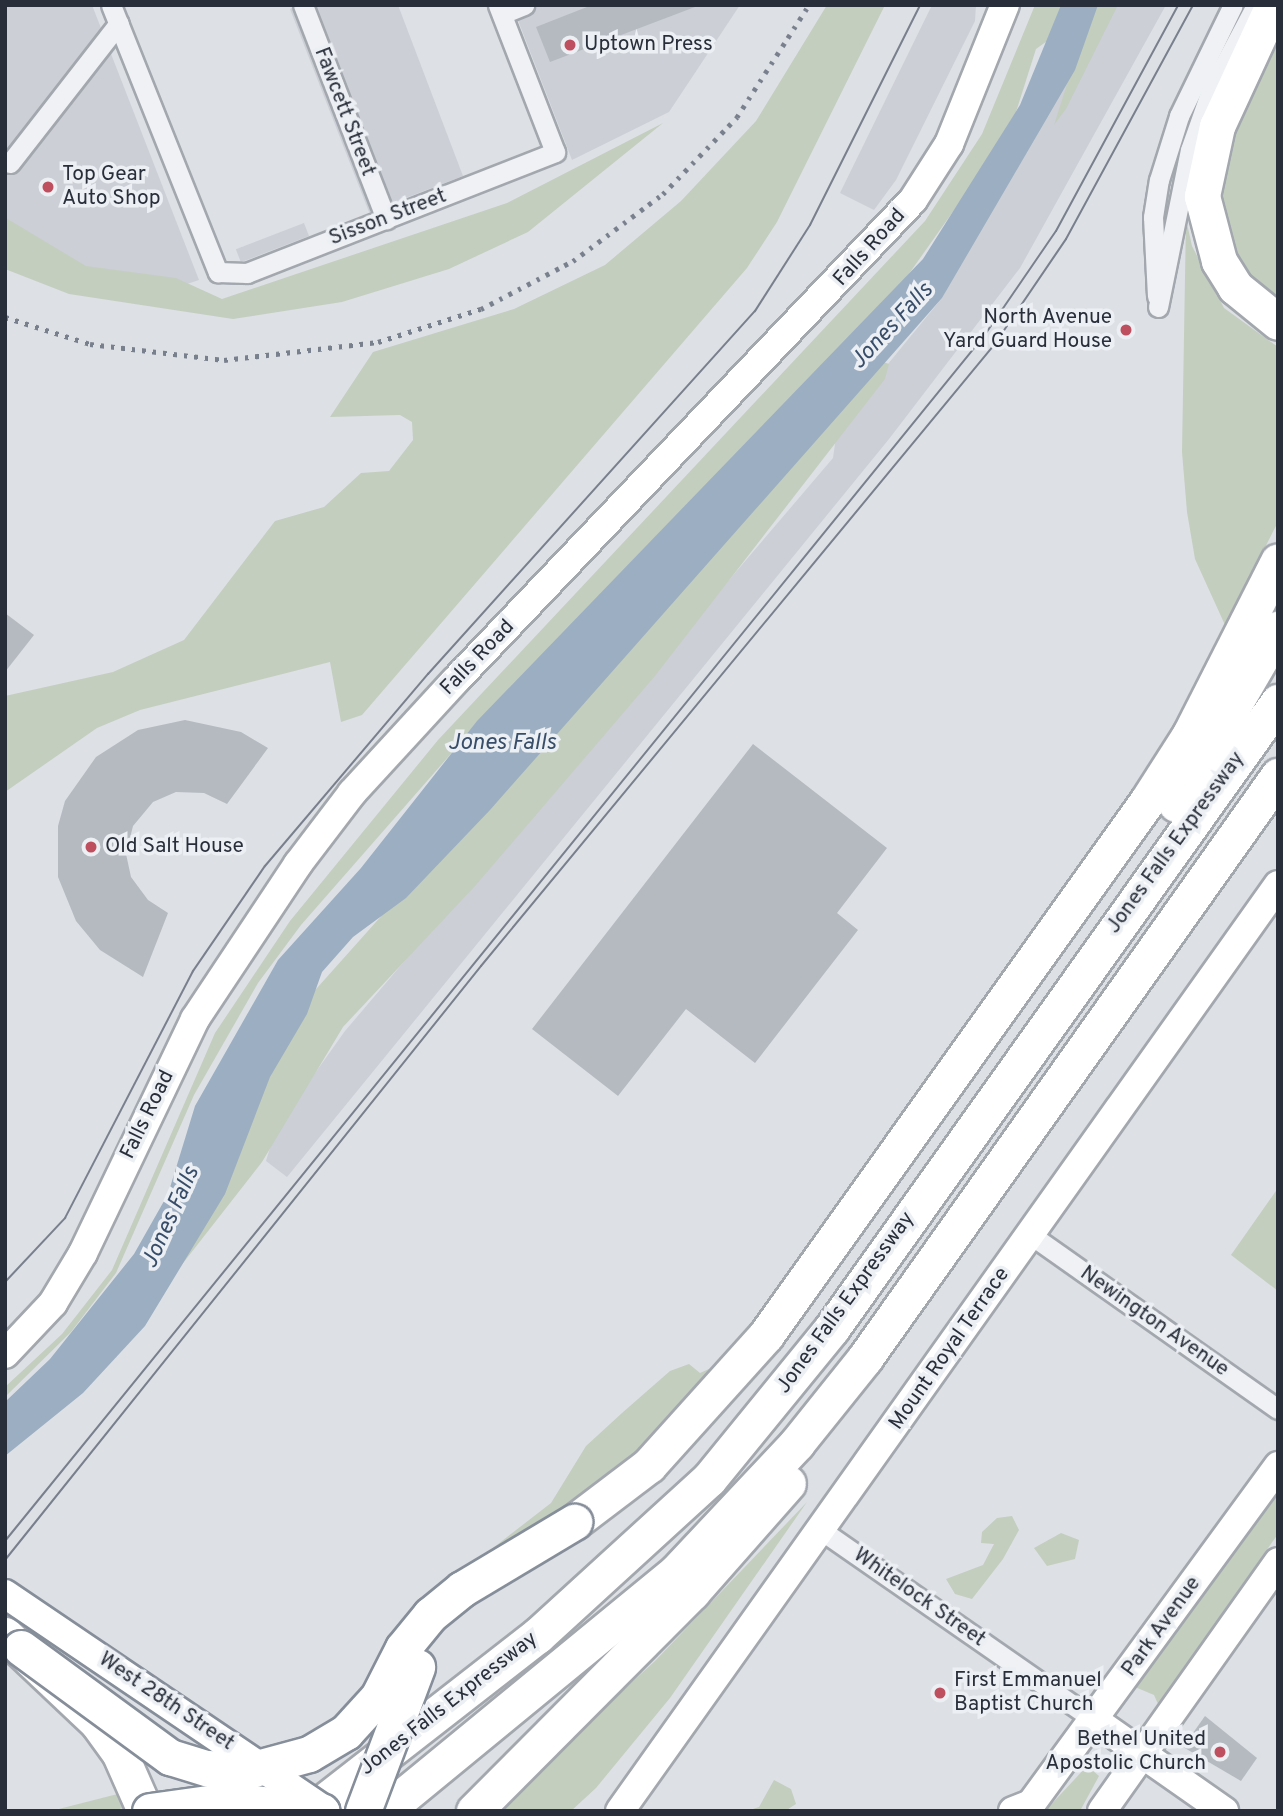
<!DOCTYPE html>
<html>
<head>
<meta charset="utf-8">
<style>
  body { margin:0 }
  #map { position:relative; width:1283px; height:1816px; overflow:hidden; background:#dde0e5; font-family:Overpass,sans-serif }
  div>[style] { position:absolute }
  .built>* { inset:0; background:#cccfd6; transform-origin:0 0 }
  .green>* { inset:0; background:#c3cebf }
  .water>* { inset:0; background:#9caec2 }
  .building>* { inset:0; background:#b5bac1 }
  .roads { filter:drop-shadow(2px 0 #a3a7ae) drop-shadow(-2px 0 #a3a7ae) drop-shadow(0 2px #a3a7ae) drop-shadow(0 -2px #a3a7ae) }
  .street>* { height:19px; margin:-9.5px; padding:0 9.5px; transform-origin:9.5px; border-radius:9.5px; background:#eff1f4 }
  .secondary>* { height:28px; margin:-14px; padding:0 14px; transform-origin:14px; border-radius:14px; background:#fff }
  .highway>* { height:35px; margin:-17.5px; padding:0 17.5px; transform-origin:17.5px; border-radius:17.5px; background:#fff }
  .tram>* { height:2px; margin:-1px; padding:0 1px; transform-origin:1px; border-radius:1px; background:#79808d }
  .rail>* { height:5px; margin-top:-2.5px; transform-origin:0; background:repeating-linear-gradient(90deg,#79808d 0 3.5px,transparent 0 10.5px) }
  .bridges { filter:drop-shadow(2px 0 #868e9a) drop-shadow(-2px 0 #868e9a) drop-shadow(0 2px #868e9a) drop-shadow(0 -2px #868e9a) }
  .secondary-bridge>* { height:28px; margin:-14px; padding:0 14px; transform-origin:14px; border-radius:14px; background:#fff }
  .highway-bridge>* { height:35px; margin:-17.5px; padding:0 17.5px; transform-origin:17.5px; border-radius:17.5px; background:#fff }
  .dots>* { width:19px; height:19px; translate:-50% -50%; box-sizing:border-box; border:4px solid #eceff3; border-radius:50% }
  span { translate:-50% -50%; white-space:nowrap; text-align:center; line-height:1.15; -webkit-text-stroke:7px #eceff3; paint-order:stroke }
  .poi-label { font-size:21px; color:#282f3a }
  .left { translate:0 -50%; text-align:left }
  .right { translate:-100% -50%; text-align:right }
  .street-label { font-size:21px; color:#282f3a }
  .water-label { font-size:23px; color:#374d69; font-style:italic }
  .frame { position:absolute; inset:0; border:7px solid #282f3a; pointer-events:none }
</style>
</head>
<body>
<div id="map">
  <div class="built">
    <div style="clip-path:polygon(5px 5px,92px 5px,199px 280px,181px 286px,5px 263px)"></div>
    <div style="clip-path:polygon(299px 5px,398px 5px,463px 176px,369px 212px,290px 9px)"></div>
    <div style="clip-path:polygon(525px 5px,740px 5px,669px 112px,572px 160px,514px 10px)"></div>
    <div style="clip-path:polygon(932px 5px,976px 5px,975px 21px,896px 180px,874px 210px,840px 193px)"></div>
    <div style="clip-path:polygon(1098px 5px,1166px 5px,1020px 268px,889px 439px,287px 1177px,266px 1161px,276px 1128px,345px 1031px,833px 458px,836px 437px,861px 397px,942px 298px)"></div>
    <div style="left:304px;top:223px;width:14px;height:73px;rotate:69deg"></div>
  </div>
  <div class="green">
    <div style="clip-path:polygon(827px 5px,885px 5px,777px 222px,747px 268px,362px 715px,341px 722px,330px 662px,140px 710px,97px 728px,5px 792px,5px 696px,113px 672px,184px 640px,275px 521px,324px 507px,361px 473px,389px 471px,413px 440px,412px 422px,400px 415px,330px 417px,373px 352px,514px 309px,605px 265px,681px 201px,756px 121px)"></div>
    <div style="clip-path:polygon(1035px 5px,1118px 5px,1066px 109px,1054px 125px,1084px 31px,1068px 26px,1036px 49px,1010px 131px,872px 326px,491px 708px,301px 925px,258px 983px,194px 1095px,116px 1273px,71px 1332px,5px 1397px,5px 1387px,62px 1334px,112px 1270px,215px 1033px,290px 921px,438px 740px,925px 221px,982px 134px)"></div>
    <div style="clip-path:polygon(1278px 21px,1278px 307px,1250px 285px,1216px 223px,1218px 151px)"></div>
    <div style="clip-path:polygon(663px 123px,528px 232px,449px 269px,342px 302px,233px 319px,69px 294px,5px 269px,6px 218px,86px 266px,176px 278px,222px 299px,507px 203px)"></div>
    <div style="clip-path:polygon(1186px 219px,1192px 246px,1224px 308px,1278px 347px,1278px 522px,1225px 625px,1195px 559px,1187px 512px,1182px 452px)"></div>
    <div style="clip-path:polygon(878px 360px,889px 364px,885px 379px,655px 676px,476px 885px,343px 1027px,262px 1162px,173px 1276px,30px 1424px,292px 1016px)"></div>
    <div style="clip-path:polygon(1278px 1188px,1278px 1291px,1231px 1255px)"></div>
    <div style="clip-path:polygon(689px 1364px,700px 1373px,720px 1364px,659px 1432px,596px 1486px,467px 1568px,551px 1503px,586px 1446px,622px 1413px,670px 1371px)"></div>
    <div style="clip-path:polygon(1278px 1492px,1278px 1534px,1158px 1704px,1154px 1695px,1135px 1687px)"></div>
    <div style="clip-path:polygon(807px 1502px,670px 1698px,596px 1788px,571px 1811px,492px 1811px,655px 1661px)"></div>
    <div style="clip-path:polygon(1012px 1516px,1019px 1530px,1003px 1559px,972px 1599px,955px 1594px,946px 1579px,983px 1565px,994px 1544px,981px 1543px,982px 1532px,997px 1518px)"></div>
    <div style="clip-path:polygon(1061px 1533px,1079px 1540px,1075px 1559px,1047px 1566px,1034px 1548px)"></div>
    <div style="clip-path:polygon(1087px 1766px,1099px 1776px,1080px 1811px,1045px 1811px)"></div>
    <div style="clip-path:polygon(774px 1780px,791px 1789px,796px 1804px,785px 1811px,747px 1811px,759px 1807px)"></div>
    <div style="clip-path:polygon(145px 1787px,149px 1801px,112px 1811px,51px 1811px)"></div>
  </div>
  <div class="water">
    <div style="clip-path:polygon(1061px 5px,1098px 5px,1075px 70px,942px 298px,490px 810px,406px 898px,353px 937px,322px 972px,307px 1014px,270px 1077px,225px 1194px,145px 1326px,83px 1393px,5px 1456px,5px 1402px,50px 1359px,134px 1254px,168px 1194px,195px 1106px,278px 960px,361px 868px,477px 721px,923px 259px,1020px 105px)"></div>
  </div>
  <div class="building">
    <div style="clip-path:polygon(592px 5px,695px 5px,695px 7px,550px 62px,536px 27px)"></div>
    <div style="clip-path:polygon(5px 613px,34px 635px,5px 672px)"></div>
    <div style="clip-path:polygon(185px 720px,241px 732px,268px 748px,227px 804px,204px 793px,176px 792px,153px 802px,133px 826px,126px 854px,131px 877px,148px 900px,168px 913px,143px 977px,100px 950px,76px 921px,58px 877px,58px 826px,65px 801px,96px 757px,138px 730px)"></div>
    <div style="clip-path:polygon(753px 744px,887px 848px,837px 913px,858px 930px,755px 1063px,686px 1009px,618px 1096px,532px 1029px)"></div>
    <div style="clip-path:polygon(1205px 1716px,1257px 1758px,1241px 1781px,1183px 1747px)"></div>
  </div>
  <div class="roads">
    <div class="street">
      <div style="left:111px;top:5px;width:288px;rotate:68.2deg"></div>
      <div style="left:218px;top:272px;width:29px;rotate:2deg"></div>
      <div style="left:247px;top:273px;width:331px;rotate:-21.4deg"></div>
      <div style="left:555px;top:152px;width:158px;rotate:-111.2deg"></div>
      <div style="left:303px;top:5px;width:230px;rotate:68.8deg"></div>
      <div style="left:502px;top:14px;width:24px;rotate:-22deg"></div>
      <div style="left:10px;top:163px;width:177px;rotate:-52.1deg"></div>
      <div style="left:1157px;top:296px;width:79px;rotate:-92.9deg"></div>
      <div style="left:1153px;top:217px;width:37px;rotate:-81deg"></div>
      <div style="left:1159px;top:180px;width:67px;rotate:-72.6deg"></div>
      <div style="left:1179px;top:116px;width:123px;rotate:-64.1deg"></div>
      <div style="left:1158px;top:307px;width:160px;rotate:-78.5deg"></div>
      <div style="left:1190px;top:150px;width:66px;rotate:-70.5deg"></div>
      <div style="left:1212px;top:88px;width:92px;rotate:-62deg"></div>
      <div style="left:1031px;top:1235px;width:302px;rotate:35.2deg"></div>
      <div style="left:821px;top:1530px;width:333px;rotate:34.8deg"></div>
    </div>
    <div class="secondary">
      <div style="left:5px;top:1354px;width:70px;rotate:-46.7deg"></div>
      <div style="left:53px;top:1303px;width:58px;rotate:-59deg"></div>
      <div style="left:83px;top:1253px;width:259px;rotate:-64.4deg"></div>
      <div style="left:195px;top:1019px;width:186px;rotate:-56.4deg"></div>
      <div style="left:298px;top:864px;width:89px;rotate:-52.7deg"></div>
      <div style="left:352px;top:793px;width:152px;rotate:-47.4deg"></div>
      <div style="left:455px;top:681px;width:664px;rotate:-46.4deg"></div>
      <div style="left:913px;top:200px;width:67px;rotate:-57.3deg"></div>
      <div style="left:949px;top:144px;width:150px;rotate:-68.1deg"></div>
      <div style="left:1094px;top:1720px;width:159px;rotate:35deg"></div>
      <div style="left:620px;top:1811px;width:1136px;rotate:-54.6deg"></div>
      <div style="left:1013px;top:1811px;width:19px;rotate:-21deg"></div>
      <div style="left:1031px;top:1804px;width:419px;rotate:-53.8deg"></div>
      <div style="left:1102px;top:1811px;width:305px;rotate:-54.7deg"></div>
    </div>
    <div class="highway">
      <div style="left:1273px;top:5px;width:133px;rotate:114.8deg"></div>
      <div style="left:1217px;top:126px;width:72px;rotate:102.1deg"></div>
      <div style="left:1202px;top:196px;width:67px;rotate:75.3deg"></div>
      <div style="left:1219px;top:261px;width:31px;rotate:58deg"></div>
      <div style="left:1235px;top:287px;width:55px;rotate:39.1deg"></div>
      <div style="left:1176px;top:804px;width:203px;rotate:-59.8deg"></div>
      <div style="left:574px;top:1522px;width:94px;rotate:-37.2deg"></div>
      <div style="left:649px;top:1465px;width:175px;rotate:-48deg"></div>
      <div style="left:766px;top:1335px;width:657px;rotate:-54.47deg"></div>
      <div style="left:1148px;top:800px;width:76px;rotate:-57.4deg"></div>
      <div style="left:1189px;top:736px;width:196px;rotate:-63deg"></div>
      <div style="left:5px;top:1635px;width:127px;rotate:43.4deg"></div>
      <div style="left:97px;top:1722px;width:37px;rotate:54deg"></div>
      <div style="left:119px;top:1752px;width:64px;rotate:66.2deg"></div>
      <div style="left:312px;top:1811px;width:285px;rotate:-37.9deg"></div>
      <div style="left:537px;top:1636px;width:233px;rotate:-42.4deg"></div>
      <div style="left:709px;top:1479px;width:195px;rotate:-50.8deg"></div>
      <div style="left:832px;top:1328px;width:769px;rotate:-54.53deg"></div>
      <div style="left:385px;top:1811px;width:377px;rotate:-39.4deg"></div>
      <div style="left:676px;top:1572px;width:177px;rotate:-46.8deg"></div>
      <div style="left:797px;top:1443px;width:109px;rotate:-51.3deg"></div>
      <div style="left:865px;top:1358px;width:714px;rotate:-54.64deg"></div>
      <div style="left:474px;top:1811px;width:309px;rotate:-45.1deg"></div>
      <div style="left:692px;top:1592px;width:145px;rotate:-48.6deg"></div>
    </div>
  </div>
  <div class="tram">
    <div style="left:5px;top:1282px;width:88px;rotate:-46.8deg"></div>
    <div style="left:65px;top:1218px;width:278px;rotate:-62.6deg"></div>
    <div style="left:193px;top:971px;width:127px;rotate:-55.6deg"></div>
    <div style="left:265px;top:866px;width:252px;rotate:-49.7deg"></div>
    <div style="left:428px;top:674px;width:489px;rotate:-48deg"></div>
    <div style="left:755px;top:311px;width:102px;rotate:-57.4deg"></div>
    <div style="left:810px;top:225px;width:246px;rotate:-63.4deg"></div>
    <div style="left:5px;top:1541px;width:1553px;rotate:-50.91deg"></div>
    <div style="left:984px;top:336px;width:127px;rotate:-55.6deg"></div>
    <div style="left:1056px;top:231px;width:257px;rotate:-61.6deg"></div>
    <div style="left:5px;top:1560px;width:761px;rotate:-51.29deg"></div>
    <div style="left:481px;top:966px;width:805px;rotate:-50.44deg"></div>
    <div style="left:994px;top:345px;width:128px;rotate:-55.8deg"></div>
    <div style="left:1066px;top:239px;width:266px;rotate:-61.5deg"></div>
  </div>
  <div class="rail">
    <div style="left:5px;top:317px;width:89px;rotate:17.6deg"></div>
    <div style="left:90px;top:344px;width:135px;rotate:6.8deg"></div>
    <div style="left:224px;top:360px;width:155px;rotate:-6.7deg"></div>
    <div style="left:378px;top:342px;width:108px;rotate:-17.8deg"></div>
    <div style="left:481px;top:309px;width:104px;rotate:-27.6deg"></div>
    <div style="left:573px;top:261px;width:112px;rotate:-36.7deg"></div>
    <div style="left:663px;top:194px;width:107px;rotate:-46.1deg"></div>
    <div style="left:737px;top:117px;width:133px;rotate:-57.3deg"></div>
  </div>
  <div class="bridges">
    <div class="secondary-bridge">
      <div style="left:5px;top:1594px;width:387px;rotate:34.1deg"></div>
    </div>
    <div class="highway-bridge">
      <div style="left:21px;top:1648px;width:185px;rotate:36.2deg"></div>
      <div style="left:170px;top:1757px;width:39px;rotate:17deg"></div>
      <div style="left:207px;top:1768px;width:43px;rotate:2.7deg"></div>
      <div style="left:250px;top:1770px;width:61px;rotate:-15.2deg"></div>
      <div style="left:309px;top:1754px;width:43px;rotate:-30.7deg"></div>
      <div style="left:346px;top:1732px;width:47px;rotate:-47.6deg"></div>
      <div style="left:378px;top:1697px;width:55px;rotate:-63deg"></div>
      <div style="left:403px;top:1648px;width:43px;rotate:-50.7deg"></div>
      <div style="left:430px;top:1615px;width:41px;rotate:-39.1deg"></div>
      <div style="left:462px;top:1589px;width:131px;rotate:-30.9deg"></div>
      <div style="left:150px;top:1811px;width:80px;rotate:-7.9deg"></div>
      <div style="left:229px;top:1800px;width:93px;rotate:6.8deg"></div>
      <div style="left:363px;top:1811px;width:154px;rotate:-69.4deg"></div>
    </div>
  </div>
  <div class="dots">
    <div style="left:570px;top:45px;background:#be4f5f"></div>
    <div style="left:48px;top:187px;background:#be4f5f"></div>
    <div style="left:1126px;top:330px;background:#be4f5f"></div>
    <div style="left:91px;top:847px;background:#be4f5f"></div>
    <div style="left:940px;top:1693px;background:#be4f5f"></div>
    <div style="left:1220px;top:1752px;background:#be4f5f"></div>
  </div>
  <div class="poi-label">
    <span class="left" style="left:584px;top:45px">Uptown Press</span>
    <span class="left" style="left:62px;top:187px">Top Gear<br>Auto Shop</span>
    <span class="right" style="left:1112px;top:330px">North Avenue<br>Yard Guard House</span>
    <span class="left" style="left:105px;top:847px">Old Salt House</span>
    <span class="left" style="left:954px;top:1693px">First Emmanuel<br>Baptist Church</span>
    <span class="right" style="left:1206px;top:1752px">Bethel United<br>Apostolic Church</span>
  </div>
  <div class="street-label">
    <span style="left:344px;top:112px;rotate:69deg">Fawcett Street</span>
    <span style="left:388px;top:218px;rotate:-21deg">Sisson Street</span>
    <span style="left:870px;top:248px;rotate:-48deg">Falls Road</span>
    <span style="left:478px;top:658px;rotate:-46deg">Falls Road</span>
    <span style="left:1176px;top:843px;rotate:-54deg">Jones Falls Expressway</span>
    <span style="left:148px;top:1115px;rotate:-64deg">Falls Road</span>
    <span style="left:846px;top:1303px;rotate:-54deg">Jones Falls Expressway</span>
    <span style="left:1154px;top:1322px;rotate:35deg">Newington Avenue</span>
    <span style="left:950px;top:1349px;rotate:-55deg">Mount Royal Terrace</span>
    <span style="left:919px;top:1598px;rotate:35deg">Whitelock Street</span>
    <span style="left:1162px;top:1627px;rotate:-54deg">Park Avenue</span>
    <span style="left:166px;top:1702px;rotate:34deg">West 28th Street</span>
    <span style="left:449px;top:1704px;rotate:-38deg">Jones Falls Expressway</span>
  </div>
  <div class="water-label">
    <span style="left:893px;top:327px;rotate:-47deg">Jones Falls</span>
    <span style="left:502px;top:744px">Jones Falls</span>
    <span style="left:172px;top:1218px;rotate:-66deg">Jones Falls</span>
  </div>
  <div class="frame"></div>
</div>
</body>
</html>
